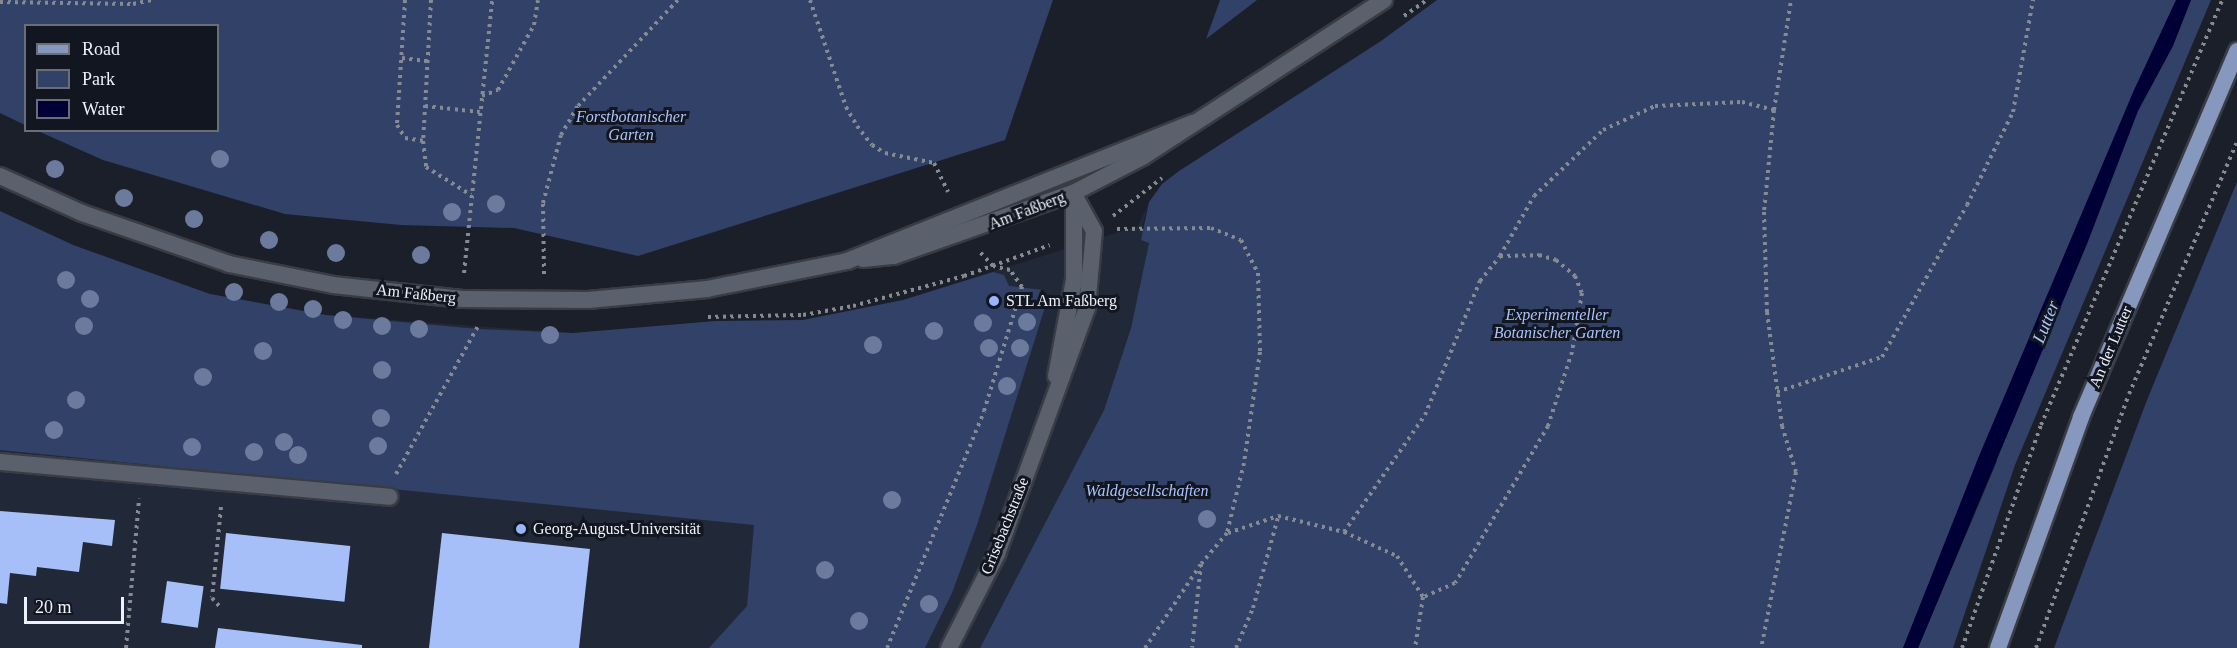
<!DOCTYPE html>
<html>
<head>
<meta charset="utf-8">
<style>
  body { margin:0 }
  #map { position:relative; width:2237px; height:648px; overflow:hidden; background:#1b1f2a; font-family:"Times New Roman",serif }
  div>[style] { position:absolute }
  .built>* { inset:0; background:#212838 }
  .green>* { inset:0; background:#314167 }
  .water>* { inset:0; background:#010036 }
  .building>* { inset:0; background:#a6bff8; transform-origin:0 0 }
  .path>* { height:4px; margin-top:-2px; transform-origin:0; background:repeating-linear-gradient(90deg,#868a93 0 3px,transparent 0 7.5px) }
  .roads { filter:drop-shadow(2px 0 #393c45) drop-shadow(-2px 0 #393c45) drop-shadow(0 2px #393c45) drop-shadow(0 -2px #393c45) }
  .service>* { height:16px; margin:-8px; padding:0 8px; transform-origin:8px; border-radius:8px; background:#5a606c }
  .minor>* { height:16px; margin:-8px; padding:0 8px; transform-origin:8px; border-radius:8px; background:#5a606c }
  .tertiary>* { height:16px; margin:-8px; padding:0 8px; transform-origin:8px; border-radius:8px; background:#5a606c }
  .primary>* { height:16px; margin:-8px; padding:0 8px; transform-origin:8px; border-radius:8px; background:#8698be }
  .trees>* { width:18px; height:18px; margin:-9px; border-radius:50%; background:#6b7a9d }
  .dots>* { width:16px; height:16px; translate:-50% -50%; box-sizing:border-box; border:3px solid #121620; border-radius:50% }
  span { translate:-50% -50%; white-space:nowrap; text-align:center; line-height:1.15; -webkit-text-stroke:6px #121620; paint-order:stroke }
  .park-label { font-size:16px; color:#acc4fb; font-style:italic }
  .street-label { font-size:16px; color:#eef1f9 }
  .poi-label { font-size:16px; color:#eef1f9 }
  .left { translate:0 -50%; text-align:left }
  .water-label { font-size:18px; color:#abc4fa; font-style:italic }
  .legend { position:absolute; left:24px; top:24px; width:195px; height:108px; box-sizing:border-box; background:#121620; border:2px solid #6a6e77; margin:0; padding:8px 10px; list-style:none; font-size:18px; color:#eef1f9 }
  .legend li { display:flex; align-items:center; gap:12px; height:30px }
  .legend b { width:30px; border:2px solid #6a6e77 }
  .scale { position:absolute; left:24px; top:597px; width:100px; height:27px; box-sizing:border-box; border:3px solid #eef1f9; border-top:0; padding-left:8px; font-size:18px; line-height:21px; white-space:nowrap; color:#eef1f9; -webkit-text-stroke:4px #121620; paint-order:stroke }
</style>
</head>
<body>
<div id="map">
  <div class="built">
    <div style="clip-path:polygon(1149px 202px,1142px 227px,1149px 243px,1131px 328px,1104px 410px,980px 648px,0 648px,0 211px,73px 245px,210px 294px,326px 315px,573px 333px,716px 321px,803px 320px,903px 300px,1138px 226px)"></div>
  </div>
  <div class="green">
    <div style="clip-path:polygon(0 0,1053px 0,1005px 140px,638px 256px,514px 228px,401px 225px,285px 214px,103px 160px,38px 131px,218px 130px,218px 26px,26px 26px,25px 125px,0 113px)"></div>
    <div style="clip-path:polygon(1220px 0,1257px 0,1206px 39px)"></div>
    <div style="clip-path:polygon(1437px 0,2211px 0,2015px 465px,1953px 648px,1918px 648px,1997px 461px,1980px 456px,1903px 648px,980px 648px,1104px 410px,1131px 328px,1149px 243px,1141px 240px,1149px 202px,1162px 184px,1179px 171px,1381px 41px)"></div>
    <div style="clip-path:polygon(2237px 182px,2237px 648px,2054px 648px,2147px 400px)"></div>
    <div style="clip-path:polygon(0 211px,73px 245px,210px 294px,326px 315px,478px 329px,573px 333px,716px 321px,803px 320px,903px 300px,993px 272px,1004px 275px,1009px 286px,1043px 290px,1045px 307px,977px 525px,952px 593px,925px 648px,709px 648px,747px 606px,754px 525px,0 450px)"></div>
  </div>
  <div class="water">
    <div style="clip-path:polygon(2176px 0,2191px 0,2173px 46px,2138px 111px,2087px 244px,1918px 648px,1903px 648px,1979px 456px,2134px 90px)"></div>
  </div>
  <div class="building">
    <div style="left:991px;top:295px;width:8px;height:10px;rotate:7deg"></div>
    <div style="clip-path:polygon(0 511px,115px 520px,112px 546px,83px 542px,79px 572px,37px 567px,36px 576px,10px 573px,7px 604px,0 603px)"></div>
    <div style="left:226px;top:533px;width:125px;height:56px;rotate:6deg"></div>
    <div style="clip-path:polygon(442px 533px,590px 549px,579px 648px,429px 648px)"></div>
    <div style="left:167px;top:581px;width:37px;height:42px;rotate:8deg"></div>
    <div style="clip-path:polygon(218px 628px,362px 645px,362px 648px,215px 648px)"></div>
  </div>
  <div class="path">
    <div style="left:405px;top:0;width:125px;rotate:93.7deg"></div>
    <div style="left:397px;top:125px;width:15px;rotate:58deg"></div>
    <div style="left:405px;top:138px;width:18px;rotate:9deg"></div>
    <div style="left:431px;top:0;width:141px;rotate:93.2deg"></div>
    <div style="left:423px;top:141px;width:26px;rotate:83deg"></div>
    <div style="left:426px;top:167px;width:53px;rotate:31.9deg"></div>
    <div style="left:810px;top:0;width:113px;rotate:71.4deg"></div>
    <div style="left:846px;top:107px;width:22px;rotate:60deg"></div>
    <div style="left:857px;top:126px;width:24px;rotate:52deg"></div>
    <div style="left:872px;top:145px;width:15px;rotate:32deg"></div>
    <div style="left:885px;top:153px;width:50px;rotate:11.5deg"></div>
    <div style="left:934px;top:163px;width:32px;rotate:64deg"></div>
    <div style="left:0;top:2px;width:133px;rotate:0.9deg"></div>
    <div style="left:133px;top:4px;width:19px;rotate:-12deg"></div>
    <div style="left:1404px;top:16px;width:28px;rotate:-35deg"></div>
    <div style="left:402px;top:58px;width:26px;rotate:7deg"></div>
    <div style="left:482px;top:96px;width:17px;rotate:-21deg"></div>
    <div style="left:498px;top:90px;width:74px;rotate:-61deg"></div>
    <div style="left:534px;top:25px;width:25px;rotate:-81deg"></div>
    <div style="left:425px;top:106px;width:55px;rotate:6.2deg"></div>
    <div style="left:1774px;top:110px;width:111px;rotate:-81.2deg"></div>
    <div style="left:1113px;top:216px;width:62px;rotate:-37.8deg"></div>
    <div style="left:1117px;top:229px;width:94px;rotate:-0.6deg"></div>
    <div style="left:1211px;top:228px;width:32px;rotate:22deg"></div>
    <div style="left:1241px;top:240px;width:37px;rotate:63deg"></div>
    <div style="left:1258px;top:273px;width:79px;rotate:88.5deg"></div>
    <div style="left:1260px;top:352px;width:112px;rotate:98.2deg"></div>
    <div style="left:1244px;top:463px;width:72px;rotate:103.7deg"></div>
    <div style="left:1227px;top:533px;width:40px;rotate:130deg"></div>
    <div style="left:1201px;top:564px;width:84px;rotate:96.1deg"></div>
    <div style="left:1500px;top:256px;width:69px;rotate:-60.5deg"></div>
    <div style="left:1534px;top:196px;width:95px;rotate:-43.7deg"></div>
    <div style="left:1603px;top:130px;width:57px;rotate:-24.8deg"></div>
    <div style="left:1655px;top:106px;width:87px;rotate:-2.6deg"></div>
    <div style="left:1742px;top:102px;width:33px;rotate:14deg"></div>
    <div style="left:1774px;top:110px;width:102px;rotate:95.6deg"></div>
    <div style="left:1764px;top:212px;width:100px;rotate:88.3deg"></div>
    <div style="left:1767px;top:312px;width:115px;rotate:82.5deg"></div>
    <div style="left:1782px;top:426px;width:48px;rotate:73.1deg"></div>
    <div style="left:1796px;top:472px;width:179px;rotate:101.2deg"></div>
    <div style="left:464px;top:273px;width:274px;rotate:-84.1deg"></div>
    <div style="left:544px;top:274px;width:71px;rotate:-90.8deg"></div>
    <div style="left:543px;top:203px;width:70px;rotate:-75.2deg"></div>
    <div style="left:561px;top:135px;width:34px;rotate:-60deg"></div>
    <div style="left:578px;top:106px;width:146px;rotate:-46.7deg"></div>
    <div style="left:708px;top:317px;width:95px;rotate:-1.2deg"></div>
    <div style="left:803px;top:315px;width:51px;rotate:-10.2deg"></div>
    <div style="left:853px;top:306px;width:115px;rotate:-15.1deg"></div>
    <div style="left:964px;top:276px;width:91px;rotate:-19.8deg"></div>
    <div style="left:1777px;top:392px;width:111px;rotate:-18.4deg"></div>
    <div style="left:1882px;top:357px;width:174px;rotate:-60.8deg"></div>
    <div style="left:1967px;top:205px;width:104px;rotate:-63.7deg"></div>
    <div style="left:2013px;top:112px;width:114px;rotate:-79.9deg"></div>
    <div style="left:396px;top:474px;width:171px;rotate:-61deg"></div>
    <div style="left:221px;top:507px;width:91px;rotate:95.6deg"></div>
    <div style="left:212px;top:598px;width:15px;rotate:48deg"></div>
    <div style="left:1344px;top:532px;width:142px;rotate:-55.3deg"></div>
    <div style="left:1425px;top:415px;width:145px;rotate:-67.7deg"></div>
    <div style="left:1480px;top:281px;width:32px;rotate:-51deg"></div>
    <div style="left:1500px;top:256px;width:39px;rotate:-1deg"></div>
    <div style="left:1539px;top:255px;width:18px;rotate:16deg"></div>
    <div style="left:1556px;top:260px;width:25px;rotate:40deg"></div>
    <div style="left:1575px;top:276px;width:18px;rotate:68deg"></div>
    <div style="left:1582px;top:293px;width:60px;rotate:99.6deg"></div>
    <div style="left:1572px;top:352px;width:78px;rotate:108deg"></div>
    <div style="left:1548px;top:426px;width:182px;rotate:120.6deg"></div>
    <div style="left:1455px;top:583px;width:35px;rotate:156deg"></div>
    <div style="left:1228px;top:533px;width:53px;rotate:-18.8deg"></div>
    <div style="left:1278px;top:516px;width:68px;rotate:13.6deg"></div>
    <div style="left:1344px;top:532px;width:58px;rotate:24.4deg"></div>
    <div style="left:1397px;top:556px;width:49px;rotate:57.6deg"></div>
    <div style="left:1423px;top:597px;width:52px;rotate:98.9deg"></div>
    <div style="left:126px;top:648px;width:150px;rotate:-85deg"></div>
    <div style="left:887px;top:648px;width:256px;rotate:-67.7deg"></div>
    <div style="left:984px;top:411px;width:130px;rotate:-73deg"></div>
    <div style="left:1022px;top:287px;width:21px;rotate:-125deg"></div>
    <div style="left:1010px;top:270px;width:17px;rotate:-167deg"></div>
    <div style="left:993px;top:266px;width:21px;rotate:-133deg"></div>
    <div style="left:1145px;top:648px;width:101px;rotate:-56.3deg"></div>
    <div style="left:1236px;top:648px;width:43px;rotate:-67deg"></div>
    <div style="left:1253px;top:608px;width:94px;rotate:-74.6deg"></div>
    <div style="left:1962px;top:648px;width:237px;rotate:-70.5deg"></div>
    <div style="left:2041px;top:425px;width:462px;rotate:-66.9deg"></div>
    <div style="left:2036px;top:648px;width:270px;rotate:-69.9deg"></div>
    <div style="left:2129px;top:394px;width:274px;rotate:-66.8deg"></div>
  </div>
  <div class="roads">
    <div class="service">
      <div style="left:0;top:462px;width:391px;rotate:5.1deg"></div>
    </div>
    <div class="minor">
      <div style="left:1056px;top:376px;width:98px;rotate:-79.4deg"></div>
      <div style="left:1074px;top:280px;width:83px;rotate:-90deg"></div>
      <div style="left:949px;top:648px;width:106px;rotate:-62.9deg"></div>
      <div style="left:997px;top:554px;width:262px;rotate:-69.9deg"></div>
      <div style="left:1087px;top:308px;width:77px;rotate:-84.8deg"></div>
      <div style="left:1094px;top:231px;width:43px;rotate:-118.9deg"></div>
    </div>
    <div class="tertiary">
      <div style="left:0;top:176px;width:90px;rotate:24.3deg"></div>
      <div style="left:82px;top:213px;width:156px;rotate:19.1deg"></div>
      <div style="left:229px;top:264px;width:106px;rotate:11.4deg"></div>
      <div style="left:333px;top:285px;width:130px;rotate:6.2deg"></div>
      <div style="left:462px;top:299px;width:126px;rotate:0.5deg"></div>
      <div style="left:588px;top:300px;width:120px;rotate:-5.3deg"></div>
      <div style="left:707px;top:289px;width:143px;rotate:-11.3deg"></div>
      <div style="left:847px;top:261px;width:372px;rotate:-21.8deg"></div>
      <div style="left:863px;top:259px;width:31px;rotate:-6deg"></div>
      <div style="left:894px;top:256px;width:190px;rotate:-19.4deg"></div>
      <div style="left:1073px;top:193px;width:80px;rotate:-27.5deg"></div>
      <div style="left:1144px;top:156px;width:286px;rotate:-33deg"></div>
    </div>
    <div class="primary">
      <div style="left:1998px;top:648px;width:245px;rotate:-70.2deg"></div>
      <div style="left:2081px;top:417px;width:398px;rotate:-66.9deg"></div>
    </div>
  </div>
  <div class="trees">
    <div style="left:220px;top:159px"></div>
    <div style="left:55px;top:169px"></div>
    <div style="left:124px;top:198px"></div>
    <div style="left:496px;top:204px"></div>
    <div style="left:452px;top:212px"></div>
    <div style="left:194px;top:219px"></div>
    <div style="left:269px;top:240px"></div>
    <div style="left:336px;top:253px"></div>
    <div style="left:421px;top:255px"></div>
    <div style="left:66px;top:280px"></div>
    <div style="left:234px;top:292px"></div>
    <div style="left:90px;top:299px"></div>
    <div style="left:279px;top:302px"></div>
    <div style="left:313px;top:309px"></div>
    <div style="left:343px;top:320px"></div>
    <div style="left:1027px;top:322px"></div>
    <div style="left:983px;top:323px"></div>
    <div style="left:84px;top:326px"></div>
    <div style="left:382px;top:326px"></div>
    <div style="left:419px;top:329px"></div>
    <div style="left:934px;top:331px"></div>
    <div style="left:550px;top:335px"></div>
    <div style="left:873px;top:345px"></div>
    <div style="left:989px;top:348px"></div>
    <div style="left:1020px;top:348px"></div>
    <div style="left:263px;top:351px"></div>
    <div style="left:382px;top:370px"></div>
    <div style="left:203px;top:377px"></div>
    <div style="left:1007px;top:386px"></div>
    <div style="left:76px;top:400px"></div>
    <div style="left:381px;top:418px"></div>
    <div style="left:54px;top:430px"></div>
    <div style="left:284px;top:442px"></div>
    <div style="left:378px;top:446px"></div>
    <div style="left:192px;top:447px"></div>
    <div style="left:254px;top:452px"></div>
    <div style="left:298px;top:455px"></div>
    <div style="left:892px;top:500px"></div>
    <div style="left:1207px;top:519px"></div>
    <div style="left:825px;top:570px"></div>
    <div style="left:929px;top:604px"></div>
    <div style="left:859px;top:621px"></div>
  </div>
  <div class="dots">
    <div style="left:994px;top:301px;background:#97b6fd"></div>
    <div style="left:521px;top:529px;background:#97b6fd"></div>
  </div>
  <div class="park-label">
    <span style="left:631px;top:126px">Forstbotanischer<br>Garten</span>
    <span style="left:1557px;top:324px">Experimenteller<br>Botanischer Garten</span>
    <span style="left:1147px;top:491px">Waldgesellschaften</span>
  </div>
  <div class="street-label">
    <span style="left:1027px;top:211px;rotate:-21deg">Am Faßberg</span>
    <span style="left:416px;top:294px;rotate:6deg">Am Faßberg</span>
    <span style="left:2111px;top:347px;rotate:-67deg">An der Lutter</span>
    <span style="left:1005px;top:526px;rotate:-68deg">Grisebachstraße</span>
  </div>
  <div class="poi-label">
    <span class="left" style="left:1006px;top:301px">STL Am Faßberg</span>
    <span class="left" style="left:533px;top:529px">Georg-August-Universität</span>
  </div>
  <div class="water-label">
    <span style="left:2046px;top:322px;rotate:-68deg">Lutter</span>
  </div>
  <ul class="legend">
  <li><b style="height:8px;background:#8698be"></b>Road</li>
  <li><b style="height:16px;background:#314167"></b>Park</li>
  <li><b style="height:16px;background:#010036"></b>Water</li>
  </ul>
  <div class="scale">20 m</div>
</div>
</body>
</html>
